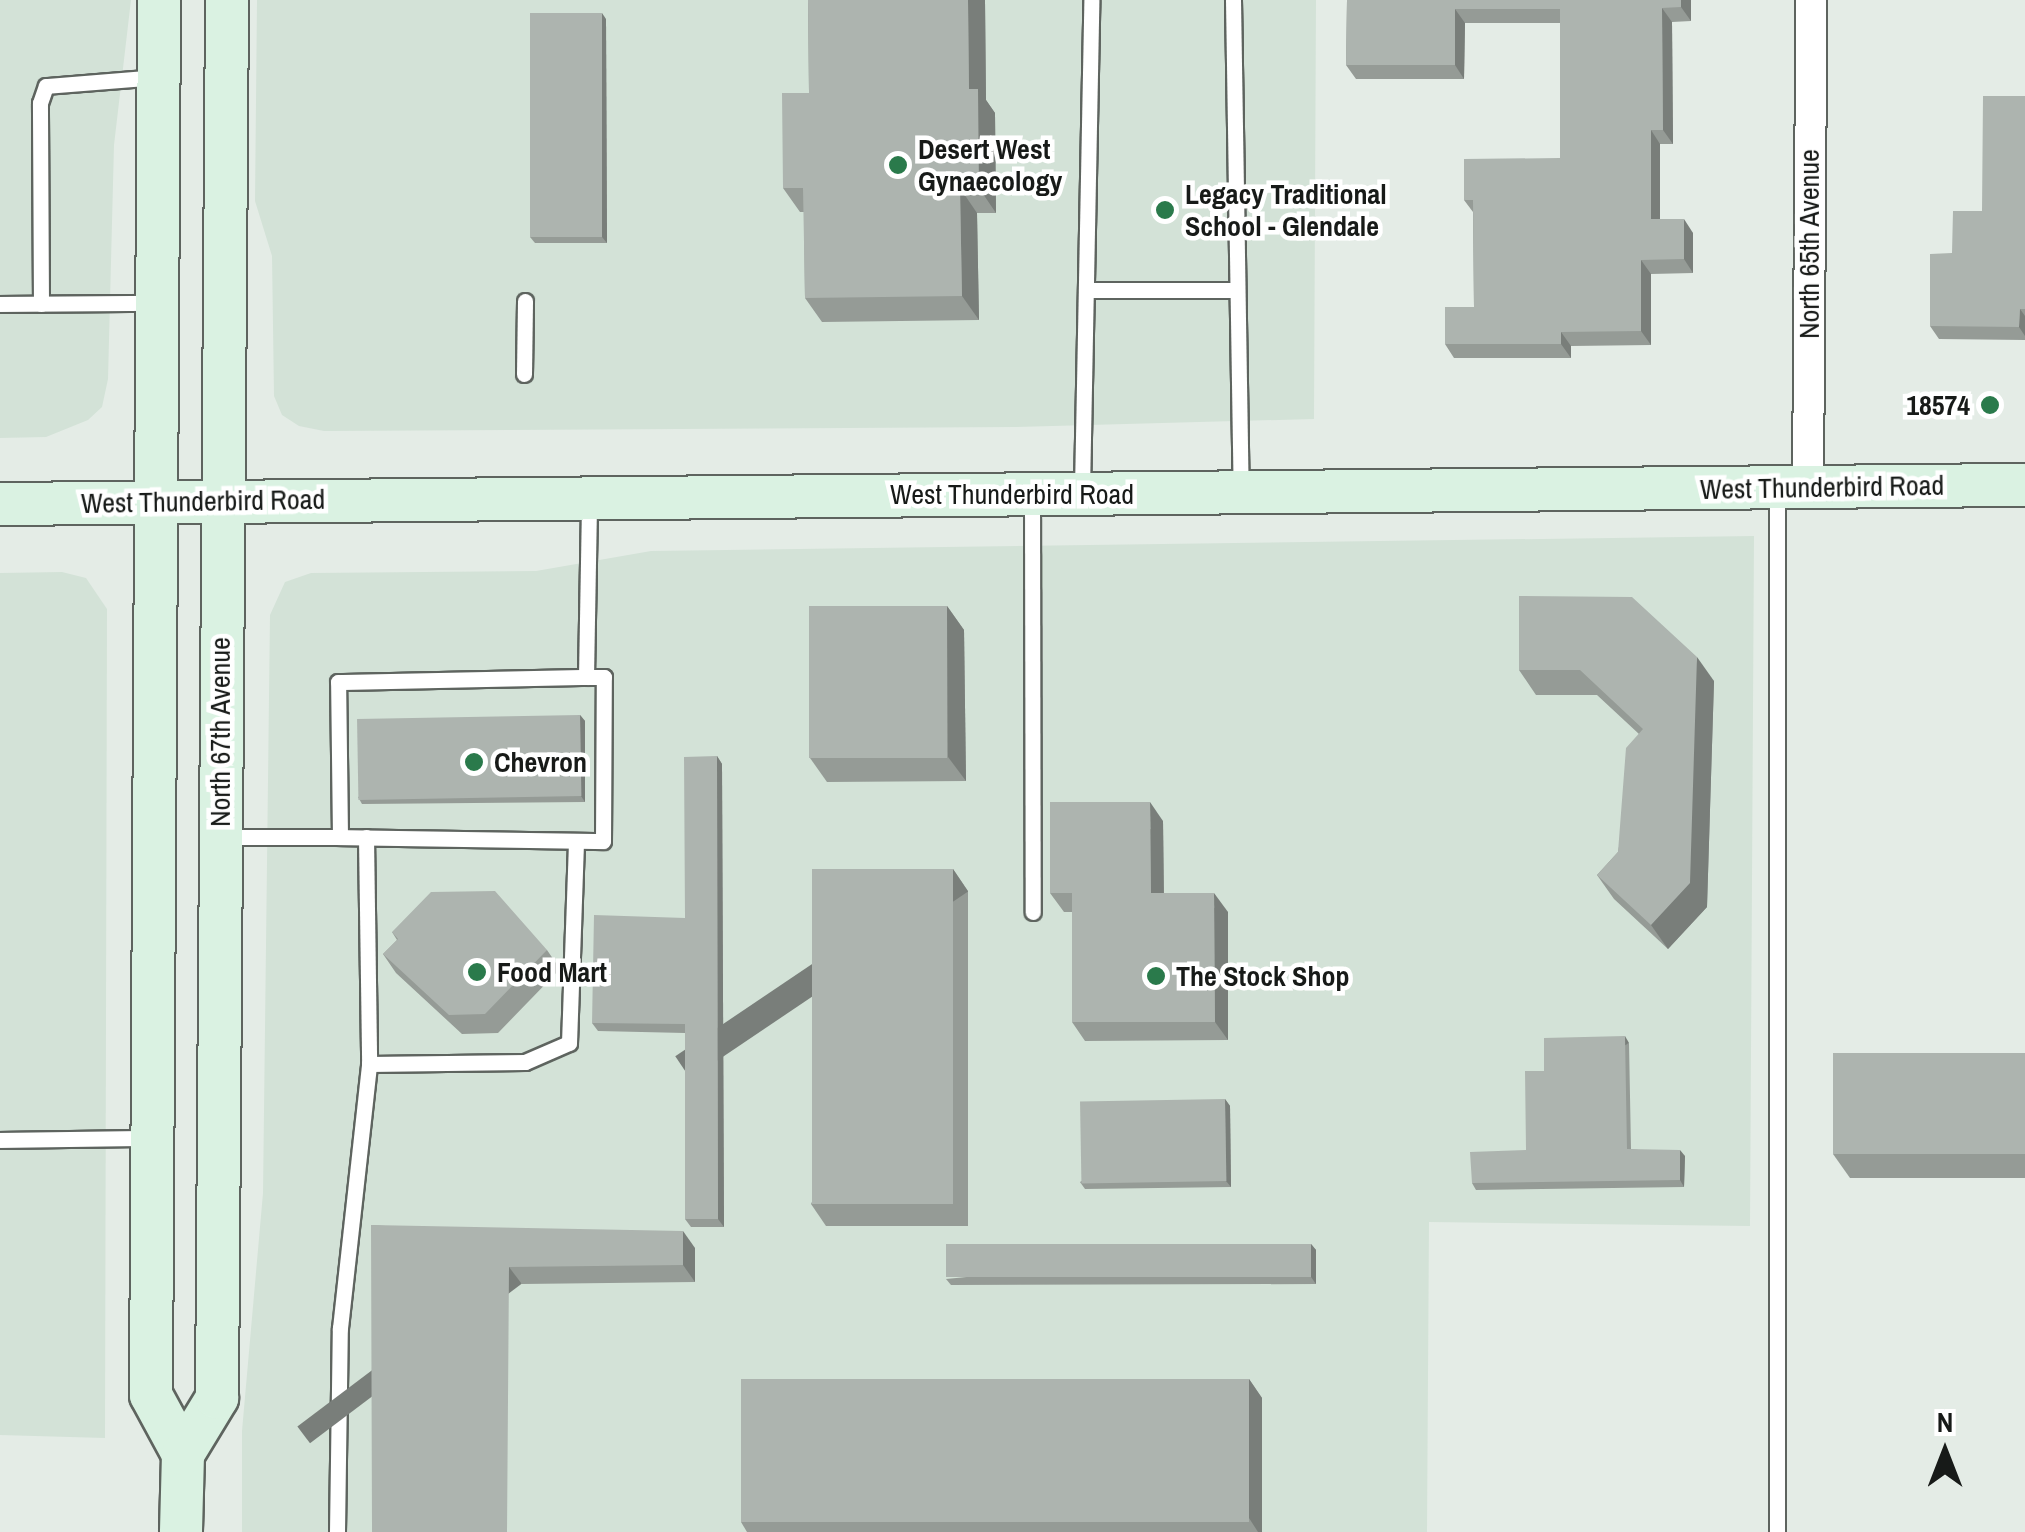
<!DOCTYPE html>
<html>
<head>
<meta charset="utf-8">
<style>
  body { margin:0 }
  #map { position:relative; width:2025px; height:1532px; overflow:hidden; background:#e4ece6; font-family:"Archivo Narrow",sans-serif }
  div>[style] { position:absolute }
  .built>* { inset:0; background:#d3e2d7 }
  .roads { filter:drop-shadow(2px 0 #5e645f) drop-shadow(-2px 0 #5e645f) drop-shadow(0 2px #5e645f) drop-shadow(0 -2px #5e645f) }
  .lane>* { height:15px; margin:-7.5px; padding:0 7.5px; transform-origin:7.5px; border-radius:7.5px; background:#fff }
  .street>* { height:30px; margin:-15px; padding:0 15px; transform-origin:15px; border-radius:15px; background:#fff }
  .secondary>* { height:42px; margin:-21px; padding:0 21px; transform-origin:21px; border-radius:21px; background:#daf2e2 }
  .wall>* { inset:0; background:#959b96 }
  .shaded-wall>* { inset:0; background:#797e7a; transform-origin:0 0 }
  .building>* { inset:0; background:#adb4af; transform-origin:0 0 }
  .dots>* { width:28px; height:28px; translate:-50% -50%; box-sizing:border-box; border:5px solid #fff; border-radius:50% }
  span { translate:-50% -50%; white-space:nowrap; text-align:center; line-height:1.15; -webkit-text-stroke:9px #fff; paint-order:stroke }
  .poi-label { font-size:28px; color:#171a18; font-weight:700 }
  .left { translate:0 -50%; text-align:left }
  .right { translate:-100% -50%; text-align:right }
  .street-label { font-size:28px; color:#171a18 }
  .north { position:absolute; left:1895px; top:1402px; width:100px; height:100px; -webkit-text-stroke:8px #fff; paint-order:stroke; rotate:0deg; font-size:28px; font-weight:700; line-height:40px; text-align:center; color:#171a18 }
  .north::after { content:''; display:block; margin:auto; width:35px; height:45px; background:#171a18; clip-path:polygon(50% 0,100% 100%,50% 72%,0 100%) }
</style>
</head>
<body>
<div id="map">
  <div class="built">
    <div style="clip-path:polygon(0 0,131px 0,114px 145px,108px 379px,102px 407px,88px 420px,46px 437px,0 438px)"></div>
    <div style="clip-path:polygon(257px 0,1316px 0,1314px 419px,1015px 427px,324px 431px,299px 426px,282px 415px,274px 396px,272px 256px,255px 201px)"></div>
    <div style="clip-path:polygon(1754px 536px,1750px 1226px,1429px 1222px,1427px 1532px,242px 1532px,242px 1431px,263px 1193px,270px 615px,285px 582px,311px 573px,536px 571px,651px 551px)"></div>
    <div style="clip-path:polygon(62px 572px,86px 578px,107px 609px,105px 1438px,0 1435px,0 573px)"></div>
  </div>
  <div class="roads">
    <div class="lane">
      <div style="left:1233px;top:0;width:489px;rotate:89.1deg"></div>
      <div style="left:1090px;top:290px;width:144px"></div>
      <div style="left:0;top:304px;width:155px;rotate:-0.4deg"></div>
      <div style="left:41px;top:304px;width:201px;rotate:-90.3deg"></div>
      <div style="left:40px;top:103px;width:18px;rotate:-71deg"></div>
      <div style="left:46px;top:86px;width:111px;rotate:-4.6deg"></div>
      <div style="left:524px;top:374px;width:73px;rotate:-89.2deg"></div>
      <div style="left:1082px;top:490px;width:490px;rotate:-88.9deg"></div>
      <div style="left:1777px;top:491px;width:1041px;rotate:90deg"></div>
      <div style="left:1032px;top:498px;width:414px;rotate:89.9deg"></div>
      <div style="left:224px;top:837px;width:116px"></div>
      <div style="left:340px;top:837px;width:155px;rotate:-90.7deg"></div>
      <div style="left:338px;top:682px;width:248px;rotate:-1.2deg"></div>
      <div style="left:586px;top:677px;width:175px;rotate:-89deg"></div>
      <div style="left:340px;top:837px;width:263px;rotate:0.9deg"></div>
      <div style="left:603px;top:841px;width:164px;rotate:-89.7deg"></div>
      <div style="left:604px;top:677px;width:18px;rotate:180deg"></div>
      <div style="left:366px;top:837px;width:227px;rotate:89.2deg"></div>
      <div style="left:369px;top:1064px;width:156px;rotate:-0.7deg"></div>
      <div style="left:525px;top:1062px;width:48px;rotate:-23.4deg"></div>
      <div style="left:569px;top:1043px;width:202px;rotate:-88deg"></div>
      <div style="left:0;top:1140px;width:151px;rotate:-0.8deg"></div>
      <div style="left:337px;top:1532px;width:204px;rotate:-89.2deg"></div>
      <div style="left:340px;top:1328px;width:266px;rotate:-83.7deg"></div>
    </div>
    <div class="street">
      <div style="left:1808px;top:487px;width:487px;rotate:-89.6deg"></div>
    </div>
    <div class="secondary">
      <div style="left:159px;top:0;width:1395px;rotate:90.33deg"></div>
      <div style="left:151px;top:1395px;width:67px;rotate:61.5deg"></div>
      <div style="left:183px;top:1454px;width:78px;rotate:91.5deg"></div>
      <div style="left:0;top:504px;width:2025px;rotate:-0.54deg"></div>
      <div style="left:183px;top:1454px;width:66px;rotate:-58.7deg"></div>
      <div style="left:217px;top:1398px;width:1398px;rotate:-89.59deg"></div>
    </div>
  </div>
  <div class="wall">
    <div style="clip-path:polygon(808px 0,985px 0,986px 100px,995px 113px,996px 213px,977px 213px,979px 320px,822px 322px,805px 298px,804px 212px,800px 212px,783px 188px,809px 93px)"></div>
    <div style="clip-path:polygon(1347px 0,1691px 0,1691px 21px,1672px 22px,1673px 144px,1660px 144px,1660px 219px,1693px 233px,1693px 273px,1651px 274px,1651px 345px,1571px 346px,1571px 358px,1454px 358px,1445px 344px,1474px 307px,1473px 212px,1464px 200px,1560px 158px,1560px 23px,1465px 23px,1464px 79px,1356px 79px,1346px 65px)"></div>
    <div style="clip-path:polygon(606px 19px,607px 243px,535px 243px,530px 237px)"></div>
    <div style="clip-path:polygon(2025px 96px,2025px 340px,1939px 339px,1930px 326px,1952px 253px,1982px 211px)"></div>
    <div style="clip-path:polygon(1519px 596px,1714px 681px,1707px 907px,1668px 949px,1614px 899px,1597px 875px,1618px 852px,1639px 734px,1597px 695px,1536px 695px,1519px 670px)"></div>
    <div style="clip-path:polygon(947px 606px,964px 630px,966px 781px,827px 782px,810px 758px)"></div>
    <div style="clip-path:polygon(580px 715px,585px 721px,585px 802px,362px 804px,358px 797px)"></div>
    <div style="clip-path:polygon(717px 756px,722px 764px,724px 1227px,691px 1227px,685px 1219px,685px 1033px,598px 1031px,592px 1023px,685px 918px)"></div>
    <div style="clip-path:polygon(1163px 821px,1164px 893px,1228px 912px,1228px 1040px,1085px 1041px,1072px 1022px,1072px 912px,1064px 912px,1050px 893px)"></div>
    <div style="clip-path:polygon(953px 869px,968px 891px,968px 1226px,826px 1226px,811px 1204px)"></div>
    <div style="clip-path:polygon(392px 932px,547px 950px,560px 969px,498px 1033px,462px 1034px,396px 973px,383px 954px,397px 940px)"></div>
    <div style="clip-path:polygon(1629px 1043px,1631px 1149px,1685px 1156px,1684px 1187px,1476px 1190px,1472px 1183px,1526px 1150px,1544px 1071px)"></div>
    <div style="clip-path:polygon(2025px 1053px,2025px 1178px,1850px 1178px,1833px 1154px)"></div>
    <div style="clip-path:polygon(1225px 1099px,1230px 1106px,1231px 1187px,1085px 1189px,1080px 1182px)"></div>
    <div style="clip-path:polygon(371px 1225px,695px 1248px,695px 1282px,522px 1284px)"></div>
    <div style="clip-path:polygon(1311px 1244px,1316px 1250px,1316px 1284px,951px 1285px,946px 1279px)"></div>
    <div style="clip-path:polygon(1249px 1379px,1262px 1398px,1262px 1532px,747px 1532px,741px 1522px)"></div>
  </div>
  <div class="shaded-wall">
    <div style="clip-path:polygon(968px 0,985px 0,986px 100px,995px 113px,996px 213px,979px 188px,969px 89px)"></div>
    <div style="clip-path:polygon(1681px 0,1691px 0,1691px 21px,1681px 7px)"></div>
    <div style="clip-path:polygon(1662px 8px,1672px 22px,1673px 144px,1663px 130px)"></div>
    <div style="clip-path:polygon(1455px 9px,1465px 23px,1464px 79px,1455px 65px)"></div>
    <div style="clip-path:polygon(602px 13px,606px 19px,607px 243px,602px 237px)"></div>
    <div style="clip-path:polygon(1651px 130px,1660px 144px,1660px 233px,1651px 219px)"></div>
    <div style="clip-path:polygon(960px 188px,977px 213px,979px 320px,962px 296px)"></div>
    <div style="clip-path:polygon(1684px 219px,1693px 233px,1693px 273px,1684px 259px)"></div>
    <div style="clip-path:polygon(1641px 260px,1651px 274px,1651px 345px,1641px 331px)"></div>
    <div style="clip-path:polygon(2020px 309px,2025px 316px,2025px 336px,2019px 327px)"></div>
    <div style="clip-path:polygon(1561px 332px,1571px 346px,1571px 358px,1561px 344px)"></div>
    <div style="clip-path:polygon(947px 606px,964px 630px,966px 781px,948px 757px)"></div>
    <div style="clip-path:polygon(1697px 657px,1714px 681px,1707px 907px,1668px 949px,1651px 925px)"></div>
    <div style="clip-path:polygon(580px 715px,585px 721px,585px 802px,581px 796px)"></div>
    <div style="clip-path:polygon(717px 756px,722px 764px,724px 1227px,718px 1219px)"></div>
    <div style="clip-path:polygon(1150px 802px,1163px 821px,1164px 912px,1151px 893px)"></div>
    <div style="left:953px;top:869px;width:27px;height:335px;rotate:56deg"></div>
    <div style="clip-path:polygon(1214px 893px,1228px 912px,1228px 1040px,1215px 1022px)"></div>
    <div style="left:1625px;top:1036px;width:8px;height:113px;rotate:60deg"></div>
    <div style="clip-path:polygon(1225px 1099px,1230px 1106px,1231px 1187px,1226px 1181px)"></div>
    <div style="clip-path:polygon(1680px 1150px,1685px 1156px,1684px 1187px,1680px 1180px)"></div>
    <div style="clip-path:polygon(683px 1231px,695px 1248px,695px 1282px,683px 1265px)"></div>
    <div style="clip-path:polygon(1311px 1244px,1316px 1250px,1316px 1284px,1311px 1277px)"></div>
    <div style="left:509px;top:1267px;width:21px;height:265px;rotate:53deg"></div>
    <div style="clip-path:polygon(1249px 1379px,1262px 1398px,1262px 1532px,1258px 1532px,1249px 1518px)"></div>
  </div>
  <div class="building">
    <div style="clip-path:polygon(808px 0,968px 0,969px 89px,978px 89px,979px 188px,960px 188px,962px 296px,805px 298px,803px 188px,783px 188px,782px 93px,809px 93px)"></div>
    <div style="clip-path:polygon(1347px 0,1681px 0,1681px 7px,1662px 8px,1663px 130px,1651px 130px,1651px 219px,1684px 219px,1684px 259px,1641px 260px,1641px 331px,1561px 332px,1561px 344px,1445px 344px,1445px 307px,1474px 307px,1473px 200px,1464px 200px,1464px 159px,1560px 158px,1560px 9px,1455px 9px,1455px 65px,1346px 65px)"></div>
    <div style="left:530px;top:13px;width:72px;height:224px"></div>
    <div style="clip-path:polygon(1983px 96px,2025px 96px,2025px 309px,2020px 309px,2019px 327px,1930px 326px,1930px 254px,1952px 253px,1953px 211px,1982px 211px)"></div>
    <div style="clip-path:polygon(1519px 596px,1632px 597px,1697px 657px,1690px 883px,1651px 925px,1597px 875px,1618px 852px,1626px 748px,1643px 729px,1580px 670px,1519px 670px)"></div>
    <div style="left:809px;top:606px;width:138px;height:152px"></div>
    <div style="left:580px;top:715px;width:81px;height:223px;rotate:89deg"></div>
    <div style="clip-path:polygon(717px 756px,718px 1219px,685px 1219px,685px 1024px,592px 1023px,594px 915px,685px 918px,684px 757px)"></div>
    <div style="clip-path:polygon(1050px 802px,1150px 802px,1151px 893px,1214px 893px,1215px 1022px,1072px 1022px,1072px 893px,1050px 893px)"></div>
    <div style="left:812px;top:869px;width:141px;height:335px"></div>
    <div style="clip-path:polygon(495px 891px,547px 950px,485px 1014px,449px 1015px,383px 954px,398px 939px,392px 932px,431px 892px)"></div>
    <div style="clip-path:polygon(1625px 1036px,1627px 1149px,1680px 1150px,1680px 1180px,1472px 1183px,1470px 1152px,1526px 1150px,1525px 1071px,1544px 1071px,1544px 1038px)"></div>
    <div style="left:1833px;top:1053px;width:192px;height:101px"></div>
    <div style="left:1225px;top:1099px;width:82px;height:145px;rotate:89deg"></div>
    <div style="clip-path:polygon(371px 1225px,683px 1231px,683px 1265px,509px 1267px,507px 1532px,372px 1532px)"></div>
    <div style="left:1311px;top:1244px;width:33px;height:365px;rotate:90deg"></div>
    <div style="left:741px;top:1379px;width:508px;height:143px"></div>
  </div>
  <div class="dots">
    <div style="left:898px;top:165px;background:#2a7a4b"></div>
    <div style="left:1165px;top:210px;background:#2a7a4b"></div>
    <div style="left:1990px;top:405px;background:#2a7a4b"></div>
    <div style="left:474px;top:762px;background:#2a7a4b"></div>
    <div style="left:477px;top:972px;background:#2a7a4b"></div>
    <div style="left:1156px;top:976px;background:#2a7a4b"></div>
  </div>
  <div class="poi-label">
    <span class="left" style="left:918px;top:165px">Desert West<br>Gynaecology</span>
    <span class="left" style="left:1185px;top:210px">Legacy Traditional<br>School - Glendale</span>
    <span class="right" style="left:1970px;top:405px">18574</span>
    <span class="left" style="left:494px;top:762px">Chevron</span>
    <span class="left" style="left:497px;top:972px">Food Mart</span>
    <span class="left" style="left:1176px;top:976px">The Stock Shop</span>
  </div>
  <div class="street-label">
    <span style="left:1809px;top:244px;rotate:-90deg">North 65th Avenue</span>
    <span style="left:1822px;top:487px;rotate:-1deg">West Thunderbird Road</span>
    <span style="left:1012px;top:494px">West Thunderbird Road</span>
    <span style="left:203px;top:501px;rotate:-1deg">West Thunderbird Road</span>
    <span style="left:220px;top:732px;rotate:-90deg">North 67th Avenue</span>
  </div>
  <div class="north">N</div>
</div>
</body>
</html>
